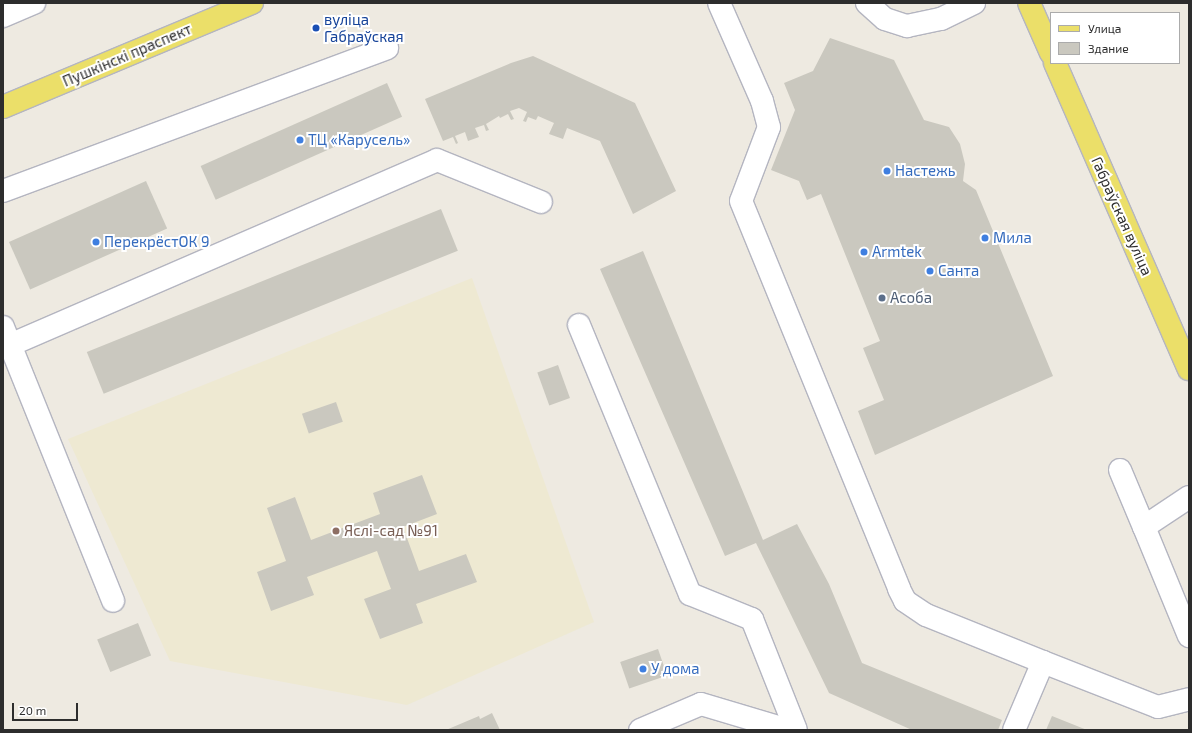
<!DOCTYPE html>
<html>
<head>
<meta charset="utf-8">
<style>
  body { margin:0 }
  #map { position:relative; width:1192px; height:733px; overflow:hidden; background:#eeeae1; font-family:"Exo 2",sans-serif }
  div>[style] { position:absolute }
  .education>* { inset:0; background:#eee9d2 }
  .building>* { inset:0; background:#cac8bf; transform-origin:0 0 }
  .roads { filter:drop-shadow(1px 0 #b4b5c0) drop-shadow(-1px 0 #b4b5c0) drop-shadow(0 1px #b4b5c0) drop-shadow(0 -1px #b4b5c0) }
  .minor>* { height:22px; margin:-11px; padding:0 11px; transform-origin:11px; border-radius:11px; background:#fff }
  .major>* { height:22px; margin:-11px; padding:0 11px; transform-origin:11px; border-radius:11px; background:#ebdf69 }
  .dots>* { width:11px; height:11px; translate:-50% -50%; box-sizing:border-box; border:2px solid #fff; border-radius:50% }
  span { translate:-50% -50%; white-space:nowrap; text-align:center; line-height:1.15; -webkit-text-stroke:4px #fff; paint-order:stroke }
  .transit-label { font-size:15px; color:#164399 }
  .left { translate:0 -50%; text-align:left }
  .street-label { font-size:15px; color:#2d2d2d }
  .shop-label { font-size:15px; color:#366cbe }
  .service-label { font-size:15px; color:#4e5e75 }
  .education-label { font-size:15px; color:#785e54 }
  .frame { position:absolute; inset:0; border:4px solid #2d2d2d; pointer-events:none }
  .legend { position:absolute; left:1050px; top:12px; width:130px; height:52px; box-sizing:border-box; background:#fff; border:1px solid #ababab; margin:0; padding:5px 7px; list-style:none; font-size:12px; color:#2d2d2d }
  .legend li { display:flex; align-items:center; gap:8px; height:20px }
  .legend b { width:20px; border:1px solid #ababab }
  .scale { position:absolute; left:12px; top:703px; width:66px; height:18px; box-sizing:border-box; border:2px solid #2d2d2d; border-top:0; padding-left:5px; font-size:12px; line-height:14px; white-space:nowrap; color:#2d2d2d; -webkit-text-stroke:3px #fff; paint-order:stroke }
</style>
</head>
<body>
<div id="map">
  <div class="education">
    <div style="clip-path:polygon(472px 278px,594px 622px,407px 705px,170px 661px,68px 439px)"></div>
  </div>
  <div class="building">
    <div style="clip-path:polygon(830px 38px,894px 60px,924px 120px,949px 127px,960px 144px,965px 164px,963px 181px,976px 190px,1053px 376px,875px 455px,858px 411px,884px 400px,863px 348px,880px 341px,821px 194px,807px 200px,799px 181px,771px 170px,795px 110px,784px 83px,813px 71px)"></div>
    <div style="clip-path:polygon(533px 56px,635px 103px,676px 191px,633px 214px,600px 141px,567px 128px,563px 139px,549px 134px,554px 123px,538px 116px,536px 120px,528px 117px,526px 122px,523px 121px,527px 112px,519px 108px,510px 111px,514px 119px,511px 120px,508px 114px,500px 118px,499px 116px,486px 124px,489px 130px,486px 131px,484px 125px,475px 128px,479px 137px,468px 141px,465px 132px,455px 136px,458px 143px,456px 144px,453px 137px,443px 141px,425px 99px,511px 63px)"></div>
    <div style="left:387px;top:83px;width:37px;height:204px;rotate:66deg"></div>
    <div style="left:146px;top:181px;width:52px;height:150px;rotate:66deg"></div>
    <div style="left:441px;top:209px;width:45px;height:382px;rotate:68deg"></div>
    <div style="clip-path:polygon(643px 251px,763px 540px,797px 524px,829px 584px,862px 663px,1002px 720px,998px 730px,912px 730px,829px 693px,756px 543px,725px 556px,600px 269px)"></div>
    <div style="left:558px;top:365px;width:35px;height:22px;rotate:70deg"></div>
    <div style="left:336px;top:402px;width:21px;height:36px;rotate:71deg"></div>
    <div style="clip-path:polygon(422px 475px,437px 514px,403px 527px,419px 571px,466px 554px,477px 582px,416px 604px,423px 623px,380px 639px,364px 599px,391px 589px,377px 551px,307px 577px,314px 595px,271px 611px,257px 572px,286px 561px,267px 508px,295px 497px,311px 540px,380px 514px,373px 493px)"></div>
    <div style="left:138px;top:623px;width:35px;height:44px;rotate:68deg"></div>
    <div style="left:658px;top:649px;width:28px;height:40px;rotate:71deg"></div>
    <div style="clip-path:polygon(492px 713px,500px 730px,446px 730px,479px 716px,480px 719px)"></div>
    <div style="clip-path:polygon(1052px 716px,1087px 730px,1046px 730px)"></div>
  </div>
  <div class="roads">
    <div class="minor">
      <div style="left:719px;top:3px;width:107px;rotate:66.3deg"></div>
      <div style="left:762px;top:101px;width:27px;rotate:75deg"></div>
      <div style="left:769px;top:127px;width:79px;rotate:110.7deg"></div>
      <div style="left:741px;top:201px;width:419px;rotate:67.8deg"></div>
      <div style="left:899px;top:589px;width:13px;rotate:63deg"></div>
      <div style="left:905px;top:601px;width:25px;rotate:34deg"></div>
      <div style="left:926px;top:615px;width:126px;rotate:21.9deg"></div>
      <div style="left:867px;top:3px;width:24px;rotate:42deg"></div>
      <div style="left:885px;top:19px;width:23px;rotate:18deg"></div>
      <div style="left:907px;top:26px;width:35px;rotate:-12deg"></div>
      <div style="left:941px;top:19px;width:37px;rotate:-26deg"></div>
      <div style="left:3px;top:16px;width:34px;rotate:-23deg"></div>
      <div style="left:3px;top:191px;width:410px;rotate:-20.4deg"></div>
      <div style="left:579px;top:325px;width:291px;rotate:67.6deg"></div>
      <div style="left:690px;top:594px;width:67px;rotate:22deg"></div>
      <div style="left:752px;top:619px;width:119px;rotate:68.4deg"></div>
      <div style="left:3px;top:327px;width:295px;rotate:68.1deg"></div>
      <div style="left:10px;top:345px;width:465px;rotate:-23.4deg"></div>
      <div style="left:437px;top:160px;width:112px;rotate:22deg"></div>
      <div style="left:1120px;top:470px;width:62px;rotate:67.2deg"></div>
      <div style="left:1189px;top:497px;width:54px;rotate:146.3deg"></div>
      <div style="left:1144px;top:527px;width:118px;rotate:67.6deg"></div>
      <div style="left:640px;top:730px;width:66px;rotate:-23.1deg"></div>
      <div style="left:701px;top:704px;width:91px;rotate:16.6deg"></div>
      <div style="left:1014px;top:730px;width:74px;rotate:-66.9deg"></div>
      <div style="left:1043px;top:662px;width:123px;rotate:21.4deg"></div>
      <div style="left:1158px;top:707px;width:32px;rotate:-14deg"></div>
    </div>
    <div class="major">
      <div style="left:1029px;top:3px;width:55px;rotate:66.3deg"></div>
      <div style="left:1055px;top:63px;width:334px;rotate:66.4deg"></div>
      <div style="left:3px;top:107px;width:270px;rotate:-22.7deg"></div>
    </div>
  </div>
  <div class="dots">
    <div style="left:316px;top:28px;background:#1a4fb4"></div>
    <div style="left:300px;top:140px;background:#3f7fe0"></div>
    <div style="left:887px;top:171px;background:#3f7fe0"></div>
    <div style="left:985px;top:238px;background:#3f7fe0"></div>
    <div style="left:96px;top:242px;background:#3f7fe0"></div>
    <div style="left:864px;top:252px;background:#3f7fe0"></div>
    <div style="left:930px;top:271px;background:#3f7fe0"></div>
    <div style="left:882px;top:298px;background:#5c6f8a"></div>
    <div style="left:336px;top:531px;background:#8d6e63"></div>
    <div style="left:643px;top:669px;background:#3f7fe0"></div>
  </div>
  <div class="transit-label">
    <span class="left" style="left:324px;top:28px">вуліца<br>Габраўская</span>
  </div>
  <div class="street-label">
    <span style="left:127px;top:55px;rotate:-23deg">Пушкінскі праспект</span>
    <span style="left:1122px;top:216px;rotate:66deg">Габраўская вуліца</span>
  </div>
  <div class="shop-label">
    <span class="left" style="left:308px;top:140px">ТЦ «Карусель»</span>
    <span class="left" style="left:895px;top:171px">Настежь</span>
    <span class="left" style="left:993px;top:238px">Мила</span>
    <span class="left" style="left:104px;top:242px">ПерекрёстОК 9</span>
    <span class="left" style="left:872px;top:252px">Armtek</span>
    <span class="left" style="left:938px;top:271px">Санта</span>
    <span class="left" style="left:651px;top:669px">У дома</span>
  </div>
  <div class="service-label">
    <span class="left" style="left:890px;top:298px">Асоба</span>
  </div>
  <div class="education-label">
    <span class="left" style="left:344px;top:531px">Яслі-сад №91</span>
  </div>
  <div class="frame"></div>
  <ul class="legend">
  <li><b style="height:5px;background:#ebdf69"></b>Улица</li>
  <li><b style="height:11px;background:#cac8bf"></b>Здание</li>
  </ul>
  <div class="scale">20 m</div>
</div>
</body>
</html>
